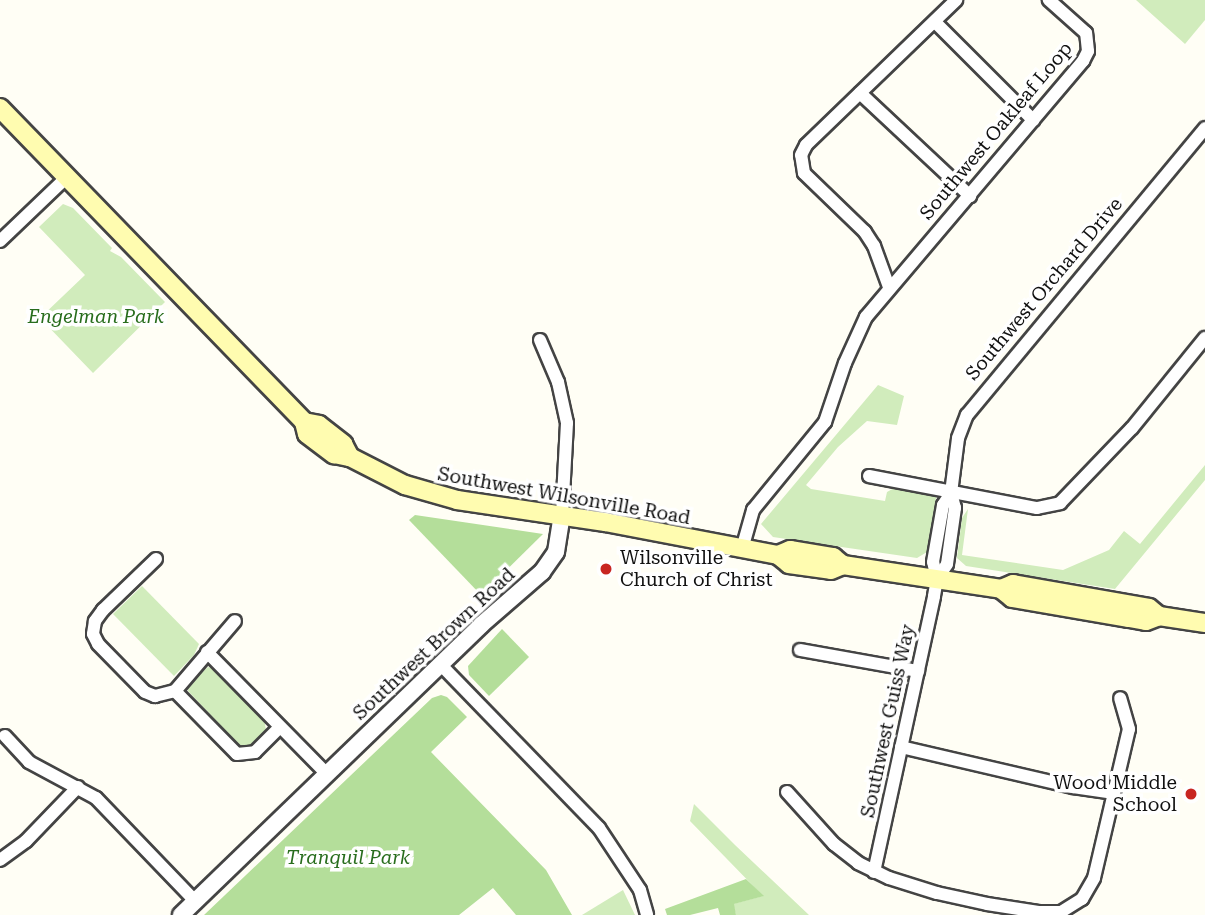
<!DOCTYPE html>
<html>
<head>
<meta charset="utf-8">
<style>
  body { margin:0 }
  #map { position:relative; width:1205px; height:915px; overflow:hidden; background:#fffef5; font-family:"Roboto Serif",serif }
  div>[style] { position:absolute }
  .green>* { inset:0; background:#d1ecbc }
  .forest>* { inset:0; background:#b4de9a }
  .roads { filter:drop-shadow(2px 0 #444) drop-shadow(-2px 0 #444) drop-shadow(0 2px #444) drop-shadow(0 -2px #444) }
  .minor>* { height:12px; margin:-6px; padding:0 6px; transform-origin:6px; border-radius:6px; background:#fff }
  .tertiary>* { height:16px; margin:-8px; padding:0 8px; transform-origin:8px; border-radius:8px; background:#fff }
  .secondary>* { height:18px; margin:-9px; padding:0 9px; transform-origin:9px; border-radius:9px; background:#fffcb0 }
  .dots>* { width:19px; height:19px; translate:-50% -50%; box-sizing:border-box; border:4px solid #fff; border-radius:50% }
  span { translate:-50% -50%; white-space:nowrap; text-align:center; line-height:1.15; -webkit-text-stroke:7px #fff; paint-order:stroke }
  .street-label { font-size:19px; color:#111 }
  .park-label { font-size:19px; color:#286d1d; font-style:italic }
  .poi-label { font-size:19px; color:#111 }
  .left { translate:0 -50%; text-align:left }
  .right { translate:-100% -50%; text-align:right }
</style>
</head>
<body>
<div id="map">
  <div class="green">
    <div style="clip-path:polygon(1136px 0,1205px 0,1205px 20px,1185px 44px)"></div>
    <div style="clip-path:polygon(63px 204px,73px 208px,112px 248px,110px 251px,121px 257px,165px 302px,93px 373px,40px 318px,85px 275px,39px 227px)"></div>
    <div style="clip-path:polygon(878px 385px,904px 396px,897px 425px,867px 421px,838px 447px,806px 485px,811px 489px,885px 501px,887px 492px,896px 487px,937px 493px,927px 552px,917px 558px,773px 537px,761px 524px)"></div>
    <div style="clip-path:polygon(1205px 465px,1205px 480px,1115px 589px,966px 566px,957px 558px,962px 518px,968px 509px,962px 555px,1063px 570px,1109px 550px,1124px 531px,1140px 544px)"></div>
    <div style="clip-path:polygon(142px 586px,199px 644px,194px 655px,174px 676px,113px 614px)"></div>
    <div style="clip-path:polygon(208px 667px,216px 670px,264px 719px,266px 730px,251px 746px,240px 746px,188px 691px,187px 685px)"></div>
    <div style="clip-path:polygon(694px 804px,735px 845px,809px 915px,736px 915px,733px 904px,763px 896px,690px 821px)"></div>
    <div style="clip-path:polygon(623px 890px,635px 915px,582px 915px)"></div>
  </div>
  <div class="forest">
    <div style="clip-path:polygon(415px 515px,543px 534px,481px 595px,409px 520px)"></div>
    <div style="clip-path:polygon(502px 629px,529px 657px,489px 696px,469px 675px,468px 666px)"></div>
    <div style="clip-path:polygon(441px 695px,447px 697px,467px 717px,431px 752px,546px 870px,572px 915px,516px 915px,493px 888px,459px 915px,204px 915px,432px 698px)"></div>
    <div style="clip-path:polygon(746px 879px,764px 896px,734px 904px,736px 915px,720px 915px,718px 908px,690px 915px,667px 915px,665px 909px)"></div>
  </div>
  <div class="roads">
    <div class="minor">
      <div style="left:935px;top:22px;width:139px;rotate:45deg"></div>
      <div style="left:860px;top:93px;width:151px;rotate:43.1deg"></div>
      <div style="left:0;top:241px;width:93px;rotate:-43.7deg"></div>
      <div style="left:889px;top:287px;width:44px;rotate:-110.1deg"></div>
      <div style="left:874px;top:246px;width:17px;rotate:-123deg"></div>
      <div style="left:865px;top:232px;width:85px;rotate:-136deg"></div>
      <div style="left:804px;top:173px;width:18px;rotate:-99deg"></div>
      <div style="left:801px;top:155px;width:11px;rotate:-63deg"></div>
      <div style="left:806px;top:145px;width:209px;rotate:-44deg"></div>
      <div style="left:540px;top:340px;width:46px;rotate:66.8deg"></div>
      <div style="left:558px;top:382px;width:42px;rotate:77.6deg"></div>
      <div style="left:567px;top:423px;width:92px;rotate:93.1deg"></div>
      <div style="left:869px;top:476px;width:171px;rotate:10.8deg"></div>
      <div style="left:1037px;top:508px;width:24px;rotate:-12deg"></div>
      <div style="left:1060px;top:503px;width:104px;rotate:-46.2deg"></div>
      <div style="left:1132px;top:428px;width:116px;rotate:-51deg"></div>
      <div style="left:742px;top:549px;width:41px;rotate:-74.2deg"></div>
      <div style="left:753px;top:510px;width:114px;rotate:-50.7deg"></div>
      <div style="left:825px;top:422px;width:62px;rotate:-71.3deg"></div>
      <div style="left:845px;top:363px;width:51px;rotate:-65.5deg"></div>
      <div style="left:866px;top:317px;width:336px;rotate:-49.7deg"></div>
      <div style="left:1083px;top:61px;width:11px;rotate:-63deg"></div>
      <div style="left:1088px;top:51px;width:18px;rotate:-96deg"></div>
      <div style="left:1086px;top:33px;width:50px;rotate:-138.3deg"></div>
      <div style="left:156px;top:559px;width:74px;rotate:136.1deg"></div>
      <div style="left:103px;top:610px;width:14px;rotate:126deg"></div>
      <div style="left:95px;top:621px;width:13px;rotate:99deg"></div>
      <div style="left:93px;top:634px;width:11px;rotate:63deg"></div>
      <div style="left:98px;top:644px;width:67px;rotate:45.6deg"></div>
      <div style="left:145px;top:692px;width:11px;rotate:22deg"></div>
      <div style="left:155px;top:696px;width:21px;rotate:-14deg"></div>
      <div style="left:937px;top:579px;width:18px;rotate:-56deg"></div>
      <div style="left:947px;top:564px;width:57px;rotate:-81.9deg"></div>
      <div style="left:955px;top:508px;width:16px;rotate:-105deg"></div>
      <div style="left:951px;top:493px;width:55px;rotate:-82.7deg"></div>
      <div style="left:958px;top:438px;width:25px;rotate:-69deg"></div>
      <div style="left:967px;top:415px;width:373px;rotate:-50.3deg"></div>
      <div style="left:800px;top:650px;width:120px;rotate:10.1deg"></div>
      <div style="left:207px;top:652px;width:170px;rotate:45.5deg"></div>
      <div style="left:440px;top:664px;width:228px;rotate:45.9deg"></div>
      <div style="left:599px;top:828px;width:74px;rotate:56.5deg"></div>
      <div style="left:640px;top:890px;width:26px;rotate:74deg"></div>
      <div style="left:175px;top:691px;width:88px;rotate:45.5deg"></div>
      <div style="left:237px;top:754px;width:18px;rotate:-6deg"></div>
      <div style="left:255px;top:752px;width:35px;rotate:-45deg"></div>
      <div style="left:175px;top:691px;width:92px;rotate:-49.4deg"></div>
      <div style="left:5px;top:736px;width:35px;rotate:47deg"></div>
      <div style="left:29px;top:762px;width:76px;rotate:28.2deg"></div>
      <div style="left:96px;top:798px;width:143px;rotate:46.1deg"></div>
      <div style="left:901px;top:747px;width:177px;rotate:13.1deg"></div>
      <div style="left:1073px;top:787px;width:40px;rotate:8.5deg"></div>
      <div style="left:787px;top:792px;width:70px;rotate:47.9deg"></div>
      <div style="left:834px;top:844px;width:31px;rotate:38deg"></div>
      <div style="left:858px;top:863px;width:34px;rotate:26deg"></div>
      <div style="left:889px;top:878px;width:50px;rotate:17.4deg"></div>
      <div style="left:937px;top:893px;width:51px;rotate:12.4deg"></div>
      <div style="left:987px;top:904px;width:52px;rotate:8.9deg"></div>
      <div style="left:1038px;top:912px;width:23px"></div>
      <div style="left:1061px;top:912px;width:25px;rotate:-32deg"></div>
      <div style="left:1082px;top:899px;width:24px;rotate:-60deg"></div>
      <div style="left:1094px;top:878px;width:153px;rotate:-76.8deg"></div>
      <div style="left:1129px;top:729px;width:32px;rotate:-106deg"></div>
      <div style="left:0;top:860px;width:32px;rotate:-36deg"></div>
      <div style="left:26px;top:841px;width:75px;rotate:-46.1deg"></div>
      <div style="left:874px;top:872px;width:282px;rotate:-77.7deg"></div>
      <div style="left:934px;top:596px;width:17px;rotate:-80deg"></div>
      <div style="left:937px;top:579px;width:17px;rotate:-103deg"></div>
      <div style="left:933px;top:562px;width:58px;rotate:-80deg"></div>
      <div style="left:943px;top:505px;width:14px;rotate:-56deg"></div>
    </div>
    <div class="tertiary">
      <div style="left:181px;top:915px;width:417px;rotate:-44deg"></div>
      <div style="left:481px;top:625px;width:81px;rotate:-41deg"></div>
      <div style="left:542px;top:572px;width:24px;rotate:-55deg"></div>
      <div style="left:556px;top:552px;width:37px;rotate:-81deg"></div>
    </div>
    <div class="secondary">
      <div style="left:0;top:108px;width:437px;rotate:45.9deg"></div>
      <div style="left:304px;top:422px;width:12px;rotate:76deg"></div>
      <div style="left:307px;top:434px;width:34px;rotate:37deg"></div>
      <div style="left:334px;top:454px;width:16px;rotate:11deg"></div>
      <div style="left:350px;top:457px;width:62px;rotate:27deg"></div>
      <div style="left:405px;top:485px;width:54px;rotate:16.1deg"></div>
      <div style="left:457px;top:500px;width:150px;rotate:8.5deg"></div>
      <div style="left:605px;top:522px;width:176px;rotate:10.8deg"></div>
      <div style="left:778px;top:555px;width:14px;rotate:39deg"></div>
      <div style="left:789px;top:564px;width:42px;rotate:8.1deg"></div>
      <div style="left:831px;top:570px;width:13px;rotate:-23deg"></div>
      <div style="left:843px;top:565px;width:160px;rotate:8.6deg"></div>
      <div style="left:1001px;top:589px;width:14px;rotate:39deg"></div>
      <div style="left:1012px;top:598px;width:119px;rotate:9.7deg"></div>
      <div style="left:1129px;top:618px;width:17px;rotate:10deg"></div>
      <div style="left:1146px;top:621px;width:14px;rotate:-21deg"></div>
      <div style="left:1159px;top:616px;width:47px;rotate:8.7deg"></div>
      <div style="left:304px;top:422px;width:15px;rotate:11deg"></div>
      <div style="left:319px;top:425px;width:31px;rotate:38deg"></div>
      <div style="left:343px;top:444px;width:15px;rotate:62deg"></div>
      <div style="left:778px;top:555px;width:13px;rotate:-23deg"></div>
      <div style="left:790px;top:550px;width:44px;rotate:9.2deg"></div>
      <div style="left:833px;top:557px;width:13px;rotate:39deg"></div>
      <div style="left:1001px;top:589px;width:13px;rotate:-23deg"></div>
      <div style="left:1013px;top:584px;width:138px;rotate:10deg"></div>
      <div style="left:1149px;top:608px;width:13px;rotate:39deg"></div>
    </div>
  </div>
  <div class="dots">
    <div style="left:606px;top:569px;background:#c82622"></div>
    <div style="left:1191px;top:794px;background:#c82622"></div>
  </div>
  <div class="street-label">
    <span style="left:996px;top:131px;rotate:-50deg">Southwest Oakleaf Loop</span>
    <span style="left:1044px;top:289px;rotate:-50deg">Southwest Orchard Drive</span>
    <span style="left:564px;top:496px;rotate:10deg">Southwest Wilsonville Road</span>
    <span style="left:434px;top:644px;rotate:-43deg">Southwest Brown Road</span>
    <span style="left:888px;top:721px;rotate:-78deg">Southwest Guiss Way</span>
  </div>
  <div class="park-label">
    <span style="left:96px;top:317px">Engelman Park</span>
    <span style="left:348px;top:858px">Tranquil Park</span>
  </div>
  <div class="poi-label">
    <span class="left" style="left:620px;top:569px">Wilsonville<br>Church of Christ</span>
    <span class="right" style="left:1177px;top:794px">Wood Middle<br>School</span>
  </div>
</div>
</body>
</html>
